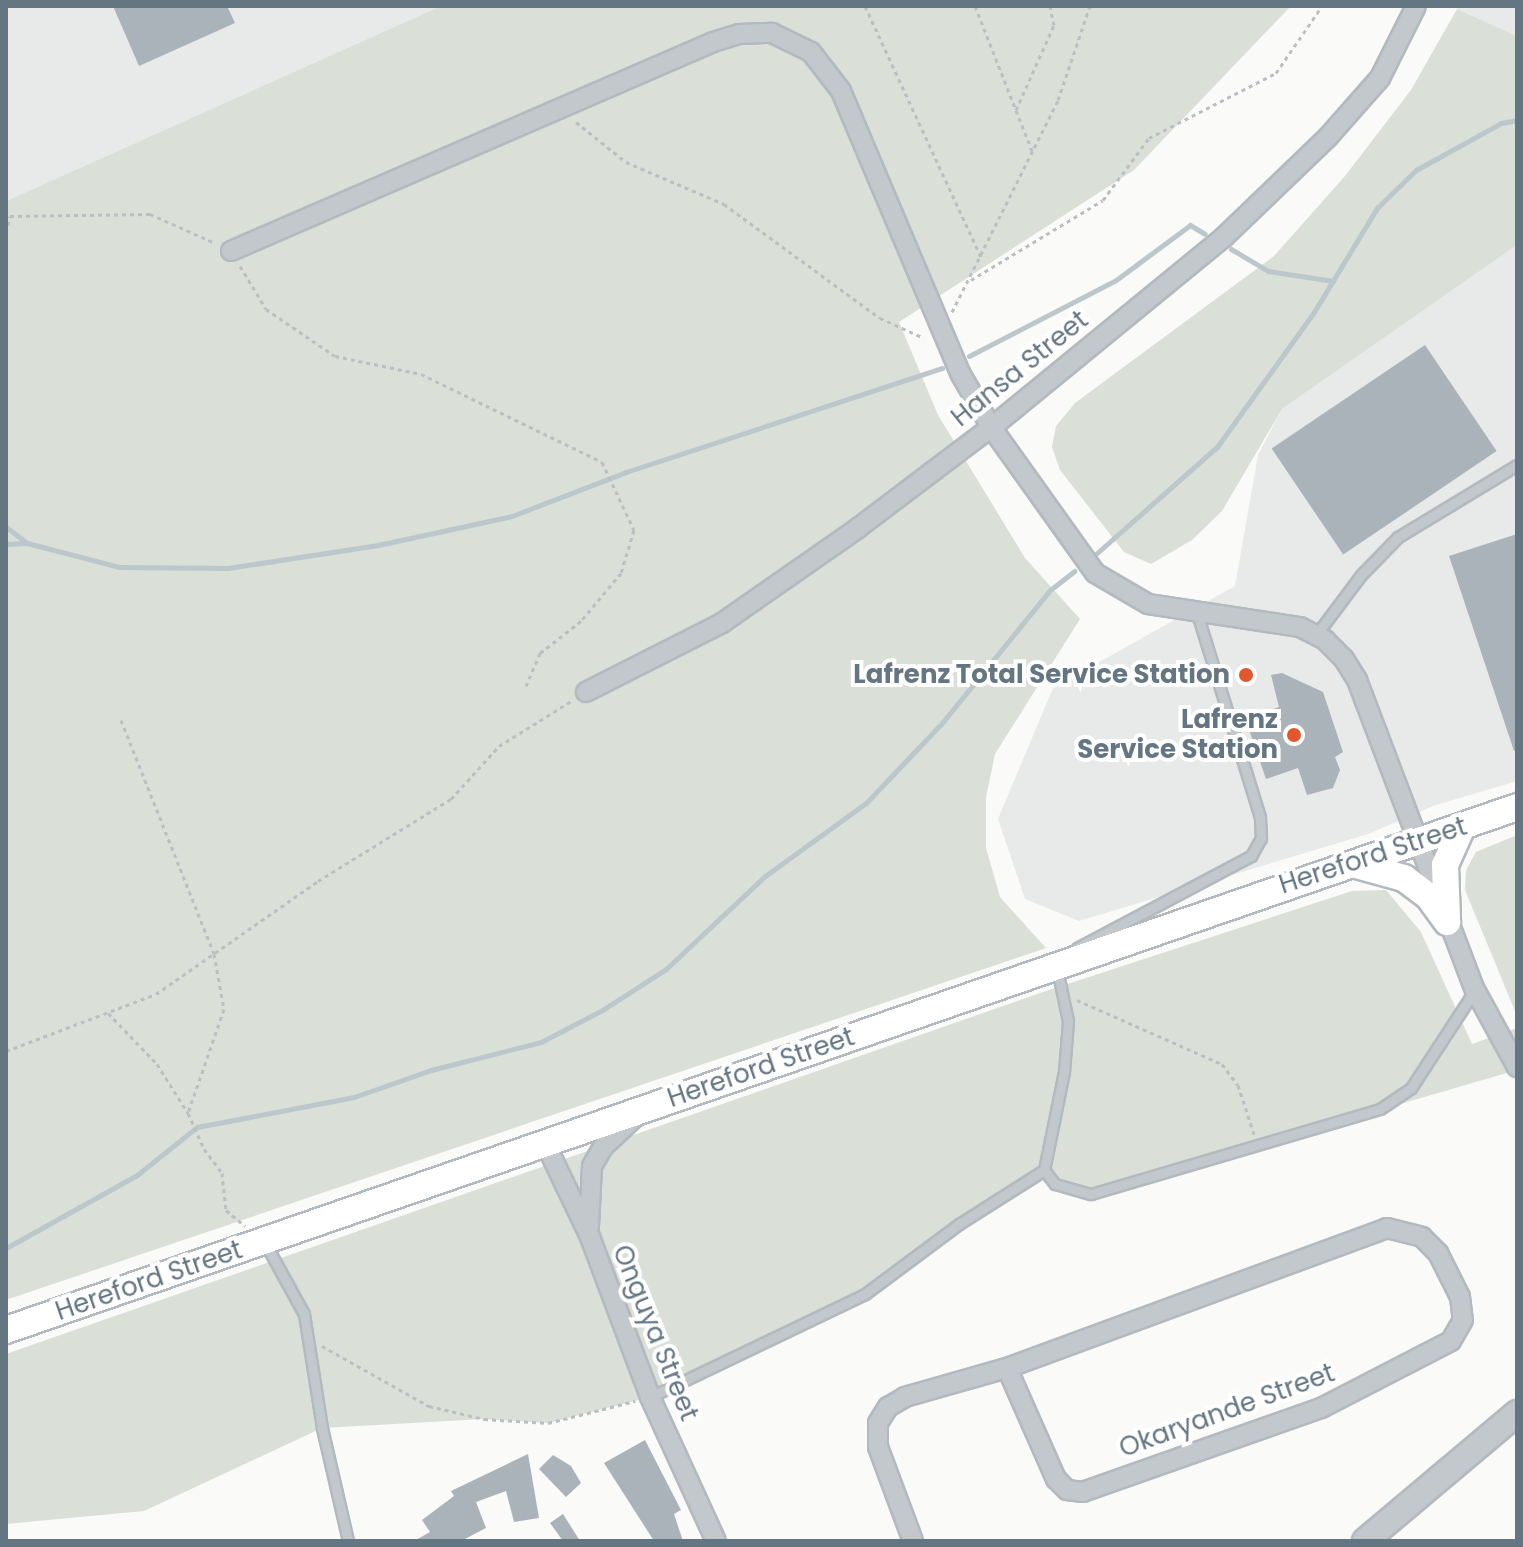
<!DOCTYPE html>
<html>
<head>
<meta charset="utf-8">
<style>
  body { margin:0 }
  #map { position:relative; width:1523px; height:1547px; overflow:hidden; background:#fafaf8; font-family:Poppins,sans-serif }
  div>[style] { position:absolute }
  .built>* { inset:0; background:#e8e9e9 }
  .green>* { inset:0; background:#dadfd7 }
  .stream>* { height:5px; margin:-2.5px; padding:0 2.5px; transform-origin:2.5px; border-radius:2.5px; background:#bbc7cb }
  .building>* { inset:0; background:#aab3b9; transform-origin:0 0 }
  .path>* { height:3px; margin-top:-1.5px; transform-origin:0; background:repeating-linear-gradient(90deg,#bbbfc2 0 4px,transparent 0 8px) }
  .roads { filter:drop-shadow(2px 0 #b3babf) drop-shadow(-2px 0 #b3babf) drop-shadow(0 2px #b3babf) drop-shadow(0 -2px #b3babf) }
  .service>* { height:9px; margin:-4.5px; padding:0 4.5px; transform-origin:4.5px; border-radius:4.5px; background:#c3c8cc }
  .minor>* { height:18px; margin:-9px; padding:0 9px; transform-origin:9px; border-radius:9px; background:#c3c8cc }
  .tertiary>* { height:24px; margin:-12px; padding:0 12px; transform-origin:12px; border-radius:12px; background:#c3c8cc }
  .secondary>* { height:26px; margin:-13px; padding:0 13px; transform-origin:13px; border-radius:13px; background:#fff }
  .dots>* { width:22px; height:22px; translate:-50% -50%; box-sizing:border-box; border:4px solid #fff; border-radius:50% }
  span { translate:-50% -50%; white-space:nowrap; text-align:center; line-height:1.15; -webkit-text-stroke:8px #fff; paint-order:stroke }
  .street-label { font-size:26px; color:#657683 }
  .poi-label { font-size:26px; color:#657683; font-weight:700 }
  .right { translate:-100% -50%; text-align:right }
  .frame { position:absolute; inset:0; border:8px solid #657683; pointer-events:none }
</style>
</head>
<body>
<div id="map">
  <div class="built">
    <div style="clip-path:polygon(6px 6px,441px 6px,6px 201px)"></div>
    <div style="clip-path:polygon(1458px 6px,1517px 6px,1517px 36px,1457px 9px)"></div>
    <div style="clip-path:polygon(1517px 245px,1517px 781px,1433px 806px,1368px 834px,1079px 921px,1025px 899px,998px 819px,1053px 688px,1235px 586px,1258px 455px,1282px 409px)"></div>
  </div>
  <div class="green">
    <div style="clip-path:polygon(441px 6px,1291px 6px,1134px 170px,899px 322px,938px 415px,1025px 558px,1080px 619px,995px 754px,986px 797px,986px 848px,1000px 897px,1046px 948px,6px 1300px,6px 201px)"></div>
    <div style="clip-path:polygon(1457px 9px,1517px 36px,1517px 245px,1282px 409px,1222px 511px,1192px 540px,1151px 564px,1124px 552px,1060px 470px,1052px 447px,1056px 426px,1075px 403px,1274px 256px,1345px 176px,1411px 90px)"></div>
    <div style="clip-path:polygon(1517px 835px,1517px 1016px,1465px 890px,1466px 870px,1476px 852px)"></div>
    <div style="clip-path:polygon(1386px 890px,1421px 932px,1472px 1044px,1517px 1028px,1517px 1070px,1091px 1194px,1067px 1189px,1043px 1170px,865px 1294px,650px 1397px,548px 1423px,484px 1419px,322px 1428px,144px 1511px,6px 1524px,6px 1354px,1046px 991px,1352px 891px)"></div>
  </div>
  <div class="stream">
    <div style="left:1231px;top:249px;width:43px;rotate:30.7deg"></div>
    <div style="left:1268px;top:271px;width:66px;rotate:8.7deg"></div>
    <div style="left:969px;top:356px;width:165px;rotate:-27.3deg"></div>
    <div style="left:1116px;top:280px;width:92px;rotate:-36.6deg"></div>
    <div style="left:1190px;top:225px;width:17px;rotate:31deg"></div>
    <div style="left:6px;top:527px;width:26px;rotate:37deg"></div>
    <div style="left:6px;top:544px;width:21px;rotate:-3deg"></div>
    <div style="left:27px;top:543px;width:95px;rotate:14.6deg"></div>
    <div style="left:119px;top:567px;width:109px;rotate:0.5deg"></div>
    <div style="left:228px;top:568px;width:152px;rotate:-8.7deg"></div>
    <div style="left:378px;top:545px;width:137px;rotate:-12.2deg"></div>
    <div style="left:512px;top:516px;width:122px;rotate:-21.1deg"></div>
    <div style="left:626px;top:472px;width:333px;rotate:-18.2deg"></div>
    <div style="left:1097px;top:553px;width:160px;rotate:-41.5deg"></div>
    <div style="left:1217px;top:447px;width:166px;rotate:-54.3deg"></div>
    <div style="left:1314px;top:312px;width:122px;rotate:-58.8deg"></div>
    <div style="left:1377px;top:208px;width:54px;rotate:-44.3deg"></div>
    <div style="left:1416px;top:170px;width:97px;rotate:-28.9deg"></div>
    <div style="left:1501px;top:123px;width:16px;rotate:-11deg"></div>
    <div style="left:6px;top:1248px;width:150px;rotate:-29.1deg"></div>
    <div style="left:137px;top:1175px;width:77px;rotate:-38.7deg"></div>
    <div style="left:197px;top:1127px;width:160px;rotate:-10.8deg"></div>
    <div style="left:354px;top:1097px;width:82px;rotate:-19.3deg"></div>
    <div style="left:431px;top:1070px;width:114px;rotate:-14.3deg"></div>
    <div style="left:541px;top:1042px;width:71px;rotate:-27.6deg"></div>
    <div style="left:604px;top:1009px;width:74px;rotate:-32.8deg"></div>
    <div style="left:666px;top:969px;width:136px;rotate:-43.2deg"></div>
    <div style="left:765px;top:876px;width:125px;rotate:-35.9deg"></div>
    <div style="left:866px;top:803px;width:110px;rotate:-46.5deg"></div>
    <div style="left:942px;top:723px;width:171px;rotate:-50.9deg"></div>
    <div style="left:1050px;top:590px;width:31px;rotate:-38deg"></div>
  </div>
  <div class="building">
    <div style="clip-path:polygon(113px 6px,227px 6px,235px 23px,139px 66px)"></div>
    <div style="left:1425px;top:345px;width:128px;height:185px;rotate:56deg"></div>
    <div style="clip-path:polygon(1517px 534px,1517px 750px,1514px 751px,1449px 556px)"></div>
    <div style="clip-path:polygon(1282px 673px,1323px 692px,1343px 752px,1335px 757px,1340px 770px,1333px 788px,1307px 795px,1298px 768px,1266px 779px,1245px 718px,1279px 707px,1271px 675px)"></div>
    <div style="clip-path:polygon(645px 1440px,681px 1510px,674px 1514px,683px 1541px,654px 1541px,604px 1463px)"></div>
    <div style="clip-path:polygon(528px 1454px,539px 1518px,514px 1522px,506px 1491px,476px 1502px,486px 1528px,461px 1541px,414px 1541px,430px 1532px,422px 1520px,454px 1496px,451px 1491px)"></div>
    <div style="clip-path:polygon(553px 1455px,571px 1466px,581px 1483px,566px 1497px,539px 1469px)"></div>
    <div style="clip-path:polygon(563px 1514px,580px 1541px,563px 1541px,550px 1523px)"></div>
  </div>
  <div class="path">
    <div style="left:865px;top:6px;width:277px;rotate:65.2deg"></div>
    <div style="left:975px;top:6px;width:156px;rotate:68.5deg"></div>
    <div style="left:1016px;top:110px;width:93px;rotate:-65.9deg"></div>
    <div style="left:1054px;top:25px;width:19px;rotate:-102deg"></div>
    <div style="left:576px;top:122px;width:64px;rotate:38.7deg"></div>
    <div style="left:626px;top:162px;width:107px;rotate:23.2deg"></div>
    <div style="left:724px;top:204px;width:193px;rotate:36.2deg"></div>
    <div style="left:880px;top:318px;width:48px;rotate:24.4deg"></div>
    <div style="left:6px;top:233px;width:17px;rotate:-77deg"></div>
    <div style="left:10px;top:216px;width:140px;rotate:-0.8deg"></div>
    <div style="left:150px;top:214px;width:71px;rotate:24deg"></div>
    <div style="left:240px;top:266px;width:50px;rotate:58.8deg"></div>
    <div style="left:266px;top:309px;width:83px;rotate:34.3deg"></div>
    <div style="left:335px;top:356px;width:88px;rotate:11.8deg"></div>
    <div style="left:421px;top:374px;width:201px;rotate:25.9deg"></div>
    <div style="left:602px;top:462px;width:75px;rotate:64.8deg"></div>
    <div style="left:634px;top:530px;width:45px;rotate:106.8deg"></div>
    <div style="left:621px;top:573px;width:62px;rotate:129.8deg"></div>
    <div style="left:581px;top:621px;width:52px;rotate:142deg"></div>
    <div style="left:540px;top:653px;width:38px;rotate:113deg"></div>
    <div style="left:971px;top:280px;width:154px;rotate:-31.2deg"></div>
    <div style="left:1103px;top:200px;width:77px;rotate:-53.4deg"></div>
    <div style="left:1149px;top:138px;width:143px;rotate:-27.1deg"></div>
    <div style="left:1276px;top:73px;width:81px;rotate:-55.5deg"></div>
    <div style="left:952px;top:312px;width:237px;rotate:-63.4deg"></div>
    <div style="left:1058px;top:100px;width:99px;rotate:-71.2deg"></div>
    <div style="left:121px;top:720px;width:252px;rotate:68.3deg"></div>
    <div style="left:214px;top:954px;width:56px;rotate:79.7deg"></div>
    <div style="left:224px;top:1009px;width:110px;rotate:109.1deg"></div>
    <div style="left:1077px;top:1000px;width:158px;rotate:23.8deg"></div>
    <div style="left:1222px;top:1064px;width:26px;rotate:53deg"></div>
    <div style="left:1238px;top:1085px;width:52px;rotate:71.9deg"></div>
    <div style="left:108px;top:1013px;width:71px;rotate:46.1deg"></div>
    <div style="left:157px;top:1064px;width:58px;rotate:57.7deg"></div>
    <div style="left:188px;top:1113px;width:39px;rotate:66deg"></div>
    <div style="left:204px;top:1149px;width:30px;rotate:53deg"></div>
    <div style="left:222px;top:1173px;width:37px;rotate:84deg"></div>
    <div style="left:226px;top:1210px;width:25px;rotate:40deg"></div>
    <div style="left:6px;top:1051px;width:160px;rotate:-20.8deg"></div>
    <div style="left:156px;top:994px;width:198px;rotate:-34.9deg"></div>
    <div style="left:318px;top:881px;width:156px;rotate:-31.7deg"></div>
    <div style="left:451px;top:799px;width:72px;rotate:-47.8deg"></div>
    <div style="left:499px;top:746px;width:87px;rotate:-31.9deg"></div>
    <div style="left:322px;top:1346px;width:123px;rotate:29.3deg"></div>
    <div style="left:429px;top:1406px;width:57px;rotate:13.3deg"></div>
    <div style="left:484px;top:1419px;width:64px;rotate:3.6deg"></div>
    <div style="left:548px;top:1423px;width:90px;rotate:-14.2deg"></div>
  </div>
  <div class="roads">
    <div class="service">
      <div style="left:1316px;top:635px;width:75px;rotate:-53.1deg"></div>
      <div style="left:1361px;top:575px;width:53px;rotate:-45.8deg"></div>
      <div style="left:1398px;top:537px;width:139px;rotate:-31.2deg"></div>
      <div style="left:1077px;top:948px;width:197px;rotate:-27.9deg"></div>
      <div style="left:1251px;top:856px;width:21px;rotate:-61deg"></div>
      <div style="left:1261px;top:838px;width:21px;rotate:-93deg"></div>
      <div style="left:1260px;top:817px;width:213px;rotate:-107.2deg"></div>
      <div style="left:1044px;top:1170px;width:100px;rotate:-78.5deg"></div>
      <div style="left:1064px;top:1072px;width:51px;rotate:-85.5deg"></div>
      <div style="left:1068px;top:1021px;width:53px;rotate:-101.9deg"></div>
      <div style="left:265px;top:1243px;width:81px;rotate:61.2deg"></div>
      <div style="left:304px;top:1314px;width:115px;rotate:81deg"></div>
      <div style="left:322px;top:1428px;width:116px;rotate:77deg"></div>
      <div style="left:650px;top:1397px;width:238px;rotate:-25.6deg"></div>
      <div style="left:865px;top:1294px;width:117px;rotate:-36.7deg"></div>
      <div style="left:959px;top:1224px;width:101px;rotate:-32.4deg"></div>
      <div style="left:1044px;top:1170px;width:18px;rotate:52deg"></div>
      <div style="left:1055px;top:1184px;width:37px;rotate:16deg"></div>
      <div style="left:1091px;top:1194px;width:301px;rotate:-16.4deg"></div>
      <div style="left:1380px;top:1109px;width:37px;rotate:-34deg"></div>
      <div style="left:1411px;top:1088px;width:117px;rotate:-56.9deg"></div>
    </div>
    <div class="minor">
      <div style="left:231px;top:251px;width:525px;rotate:-23.44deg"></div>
      <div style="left:713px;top:42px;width:27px;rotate:-17deg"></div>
      <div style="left:739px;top:34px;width:33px;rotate:-2deg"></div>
      <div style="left:772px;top:33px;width:43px;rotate:26deg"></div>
      <div style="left:811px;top:52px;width:49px;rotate:52.4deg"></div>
      <div style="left:841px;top:91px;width:306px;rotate:67.1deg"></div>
      <div style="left:960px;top:373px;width:62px;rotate:60.1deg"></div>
      <div style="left:991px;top:427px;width:179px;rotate:54.5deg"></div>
      <div style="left:1095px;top:573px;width:61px;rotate:30.3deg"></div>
      <div style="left:1148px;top:604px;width:154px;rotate:8.6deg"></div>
      <div style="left:1300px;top:627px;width:28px;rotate:27deg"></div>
      <div style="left:1325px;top:640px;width:27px;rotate:45deg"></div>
      <div style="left:1344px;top:659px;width:25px;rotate:58deg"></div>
      <div style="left:1357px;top:680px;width:332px;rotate:69.2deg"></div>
      <div style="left:1475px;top:990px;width:88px;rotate:61.4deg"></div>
      <div style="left:586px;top:692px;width:153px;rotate:-26.9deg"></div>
      <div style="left:722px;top:623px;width:166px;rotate:-34.9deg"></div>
      <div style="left:858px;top:528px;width:176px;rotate:-37.1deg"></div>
      <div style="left:998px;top:422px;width:292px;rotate:-39.3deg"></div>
      <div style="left:1224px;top:237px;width:144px;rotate:-43.9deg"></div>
      <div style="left:1328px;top:137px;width:79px;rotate:-48.6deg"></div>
      <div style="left:1380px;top:78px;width:80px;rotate:-63.4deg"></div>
      <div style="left:546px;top:1145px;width:102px;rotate:64.4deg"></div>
      <div style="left:590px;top:1237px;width:171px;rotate:69.4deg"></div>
      <div style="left:650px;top:1397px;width:158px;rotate:65.4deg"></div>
      <div style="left:589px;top:1226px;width:60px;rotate:-87.1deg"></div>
      <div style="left:592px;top:1166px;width:22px;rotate:-60deg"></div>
      <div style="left:603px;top:1147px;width:44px;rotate:-43.2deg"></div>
      <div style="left:913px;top:1541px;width:100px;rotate:-110.4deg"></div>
      <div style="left:878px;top:1447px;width:24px;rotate:-90deg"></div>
      <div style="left:878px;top:1423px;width:19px;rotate:-58deg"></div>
      <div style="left:888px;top:1407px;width:20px;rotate:-30deg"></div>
      <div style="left:905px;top:1397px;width:106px;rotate:-15.9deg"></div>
      <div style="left:1007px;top:1368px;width:405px;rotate:-20.2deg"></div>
      <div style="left:1387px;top:1228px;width:36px;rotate:14deg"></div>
      <div style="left:1422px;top:1237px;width:23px;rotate:45deg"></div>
      <div style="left:1438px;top:1253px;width:49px;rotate:63.4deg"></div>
      <div style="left:1460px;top:1297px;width:23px;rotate:83deg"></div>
      <div style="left:1463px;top:1320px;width:24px;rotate:120deg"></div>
      <div style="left:1451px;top:1341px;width:146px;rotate:152.7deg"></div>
      <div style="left:1321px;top:1408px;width:252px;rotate:160.6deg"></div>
      <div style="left:1083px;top:1492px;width:16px;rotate:-173deg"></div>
      <div style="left:1067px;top:1490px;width:16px;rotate:-135deg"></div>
      <div style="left:1056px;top:1479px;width:121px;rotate:-113.8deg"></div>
    </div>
    <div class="tertiary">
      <div style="left:1365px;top:1541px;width:199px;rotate:-40.1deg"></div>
    </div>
    <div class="secondary">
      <div style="left:1356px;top:865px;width:50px;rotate:15.2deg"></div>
      <div style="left:1404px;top:878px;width:31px;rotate:37deg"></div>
      <div style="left:1429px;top:897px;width:31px;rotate:54deg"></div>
      <div style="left:1447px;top:918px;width:53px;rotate:-92.2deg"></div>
      <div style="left:1445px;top:865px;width:42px;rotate:-65.9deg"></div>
      <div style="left:6px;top:1330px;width:1599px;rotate:-19.09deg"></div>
    </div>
  </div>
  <div class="dots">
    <div style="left:1246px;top:675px;background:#e4572e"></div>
    <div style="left:1294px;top:735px;background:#e4572e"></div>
  </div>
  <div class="street-label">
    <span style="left:1020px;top:369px;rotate:-39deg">Hansa Street</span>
    <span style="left:1373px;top:856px;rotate:-18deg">Hereford Street</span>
    <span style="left:761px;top:1068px;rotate:-19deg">Hereford Street</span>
    <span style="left:149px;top:1281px;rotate:-19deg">Hereford Street</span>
    <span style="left:655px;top:1333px;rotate:68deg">Onguya Street</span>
    <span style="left:1227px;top:1411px;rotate:-20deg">Okaryande Street</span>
  </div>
  <div class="poi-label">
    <span class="right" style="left:1230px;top:675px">Lafrenz Total Service Station</span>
    <span class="right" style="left:1278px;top:735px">Lafrenz<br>Service Station</span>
  </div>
  <div class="frame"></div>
</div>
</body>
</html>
